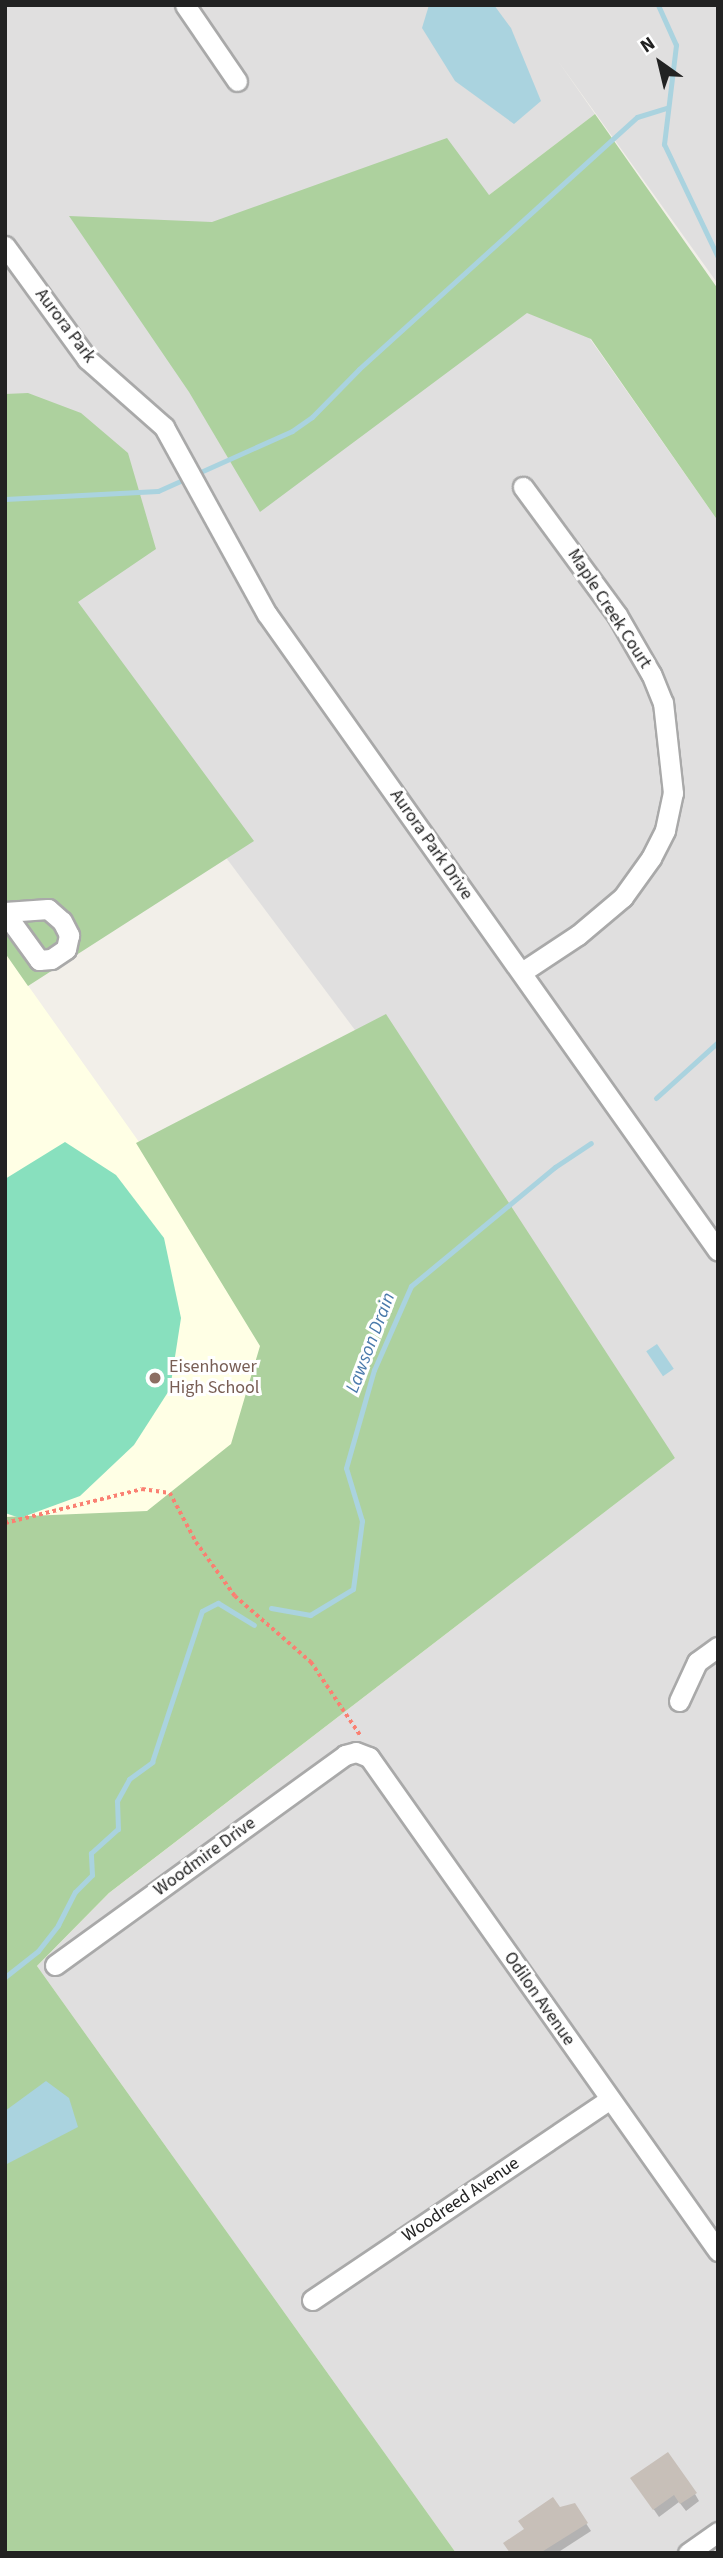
<!DOCTYPE html>
<html>
<head>
<meta charset="utf-8">
<style>
  body { margin:0 }
  #map { position:relative; width:723px; height:2558px; overflow:hidden; background:#f2efe9; font-family:"Source Sans 3",sans-serif }
  div>[style] { position:absolute }
  .residential>* { inset:0; background:#e0dfdf }
  .education>* { inset:0; background:#ffffe5 }
  .forest>* { inset:0; background:#add19e }
  .pitch>* { inset:0; background:#88e0be }
  .water>* { inset:0; background:#aad3df; transform-origin:0 0 }
  .shadow>* { inset:0; background:#0003 }
  .stream>* { height:5px; margin:-2.5px; padding:0 2.5px; transform-origin:2.5px; border-radius:2.5px; background:#aad3df }
  .building>* { inset:0; background:#c7bfb8 }
  .path>* { height:3.5px; margin-top:-1.75px; transform-origin:0; background:repeating-linear-gradient(90deg,#fa8072 0 3.5px,transparent 0 7px) }
  .roads { filter:drop-shadow(2px 0 #a9a9a9) drop-shadow(-2px 0 #a9a9a9) drop-shadow(0 2px #a9a9a9) drop-shadow(0 -2px #a9a9a9) }
  .minor>* { height:19px; margin:-9.5px; padding:0 9.5px; transform-origin:9.5px; border-radius:9.5px; background:#fff }
  .dots>* { width:19px; height:19px; translate:-50% -50%; box-sizing:border-box; border:4px solid #fff; border-radius:50% }
  span { translate:-50% -50%; white-space:nowrap; text-align:center; line-height:1.15; -webkit-text-stroke:6px #fff; paint-order:stroke }
  .street-label { font-size:18px; color:#222 }
  .education-label { font-size:18px; color:#785e54 }
  .left { translate:0 -50%; text-align:left }
  .water-label { font-size:19px; color:#4a7aab; font-style:italic }
  .frame { position:absolute; inset:0; border:7px solid #222; pointer-events:none }
  .north { position:absolute; left:625px; top:28px; width:70px; height:70px; -webkit-text-stroke:5px #fff; paint-order:stroke; rotate:326deg; font-size:19px; font-weight:700; line-height:28px; text-align:center; color:#222 }
  .north::after { content:''; display:block; margin:auto; width:24px; height:32px; background:#222; clip-path:polygon(50% 0,100% 100%,50% 72%,0 100%) }
</style>
</head>
<body>
<div id="map">
  <div class="residential">
    <div style="clip-path:polygon(5px 5px,718px 5px,718px 284px,558px 61px,595px 114px,489px 195px,718px 521px,718px 2553px,456px 2553px,37px 1966px,109px 1893px,675px 1458px,5px 562px)"></div>
  </div>
  <div class="education">
    <div style="clip-path:polygon(5px 953px,473px 1613px,109px 1893px,37px 1966px,5px 1989px)"></div>
  </div>
  <div class="forest">
    <div style="clip-path:polygon(595px 114px,718px 289px,718px 521px,591px 339px,527px 313px,260px 512px,189px 392px,69px 216px,212px 222px,447px 138px,489px 195px)"></div>
    <div style="clip-path:polygon(28px 393px,81px 413px,128px 453px,156px 549px,78px 602px,254px 841px,28px 986px,5px 953px,5px 394px)"></div>
    <div style="clip-path:polygon(386px 1014px,675px 1458px,109px 1893px,37px 1966px,456px 2553px,5px 2553px,5px 1517px,147px 1511px,231px 1444px,260px 1346px,136px 1143px)"></div>
  </div>
  <div class="pitch">
    <div style="clip-path:polygon(65px 1142px,116px 1175px,164px 1238px,181px 1318px,170px 1389px,134px 1445px,80px 1496px,20px 1518px,5px 1513px,5px 1179px)"></div>
  </div>
  <div class="water">
    <div style="clip-path:polygon(429px 5px,494px 5px,511px 28px,541px 101px,514px 124px,455px 81px,422px 28px)"></div>
    <div style="left:657px;top:1344px;width:30px;height:13px;rotate:56deg"></div>
    <div style="clip-path:polygon(46px 2081px,69px 2098px,78px 2127px,5px 2165px,5px 2111px)"></div>
  </div>
  <div class="shadow">
    <div style="clip-path:polygon(637px 2485px,695px 2494px,699px 2501px,686px 2511px,679px 2502px,659px 2517px)"></div>
    <div style="clip-path:polygon(574px 2505px,591px 2531px,557px 2553px,511px 2553px,559px 2509px)"></div>
  </div>
  <div class="stream">
    <div style="left:658px;top:5px;width:44px;rotate:65.8deg"></div>
    <div style="left:676px;top:45px;width:100px;rotate:96.9deg"></div>
    <div style="left:664px;top:144px;width:125px;rotate:64.5deg"></div>
    <div style="left:5px;top:499px;width:153px;rotate:-3deg"></div>
    <div style="left:158px;top:491px;width:147px;rotate:-24.1deg"></div>
    <div style="left:292px;top:431px;width:24px;rotate:-35deg"></div>
    <div style="left:312px;top:417px;width:67px;rotate:-45.6deg"></div>
    <div style="left:359px;top:369px;width:375px;rotate:-42.2deg"></div>
    <div style="left:637px;top:117px;width:31px;rotate:-17deg"></div>
    <div style="left:656px;top:1098px;width:84px;rotate:-42.1deg"></div>
    <div style="left:271px;top:1608px;width:40px;rotate:10deg"></div>
    <div style="left:310px;top:1615px;width:50px;rotate:-31.2deg"></div>
    <div style="left:353px;top:1589px;width:69px;rotate:-82.5deg"></div>
    <div style="left:362px;top:1521px;width:55px;rotate:-106.8deg"></div>
    <div style="left:346px;top:1468px;width:102px;rotate:-74.1deg"></div>
    <div style="left:374px;top:1370px;width:92px;rotate:-66.2deg"></div>
    <div style="left:411px;top:1286px;width:187px;rotate:-39.6deg"></div>
    <div style="left:555px;top:1167px;width:43px;rotate:-33.7deg"></div>
    <div style="left:5px;top:1977px;width:42px;rotate:-38.2deg"></div>
    <div style="left:38px;top:1951px;width:33px;rotate:-52deg"></div>
    <div style="left:58px;top:1925px;width:37px;rotate:-63deg"></div>
    <div style="left:75px;top:1892px;width:24px;rotate:-45deg"></div>
    <div style="left:92px;top:1875px;width:22px;rotate:-93deg"></div>
    <div style="left:91px;top:1853px;width:36px;rotate:-42deg"></div>
    <div style="left:118px;top:1829px;width:28px;rotate:-92deg"></div>
    <div style="left:117px;top:1801px;width:25px;rotate:-61deg"></div>
    <div style="left:129px;top:1779px;width:29px;rotate:-36deg"></div>
    <div style="left:152px;top:1762px;width:159px;rotate:-71.7deg"></div>
    <div style="left:202px;top:1611px;width:18px;rotate:-27deg"></div>
    <div style="left:218px;top:1603px;width:42px;rotate:31.4deg"></div>
  </div>
  <div class="building">
    <div style="clip-path:polygon(668px 2452px,697px 2493px,680px 2504px,674px 2495px,653px 2510px,630px 2478px)"></div>
    <div style="clip-path:polygon(553px 2497px,560px 2507px,575px 2503px,588px 2523px,540px 2553px,510px 2553px,503px 2543px,524px 2529px,518px 2521px)"></div>
  </div>
  <div class="path">
    <div style="left:5px;top:1523px;width:141px;rotate:-13.9deg"></div>
    <div style="left:142px;top:1489px;width:28px;rotate:8deg"></div>
    <div style="left:170px;top:1493px;width:55px;rotate:62deg"></div>
    <div style="left:196px;top:1542px;width:67px;rotate:54.2deg"></div>
    <div style="left:235px;top:1596px;width:101px;rotate:41deg"></div>
    <div style="left:311px;top:1662px;width:88px;rotate:56.1deg"></div>
  </div>
  <div class="roads">
    <div class="minor">
      <div style="left:185px;top:5px;width:92px;rotate:55.6deg"></div>
      <div style="left:5px;top:246px;width:140px;rotate:54deg"></div>
      <div style="left:87px;top:359px;width:103px;rotate:41.4deg"></div>
      <div style="left:164px;top:427px;width:213px;rotate:61.2deg"></div>
      <div style="left:267px;top:614px;width:780px;rotate:54.7deg"></div>
      <div style="left:5px;top:912px;width:43px;rotate:-4deg"></div>
      <div style="left:48px;top:909px;width:18px;rotate:41deg"></div>
      <div style="left:62px;top:921px;width:16px;rotate:63deg"></div>
      <div style="left:69px;top:935px;width:14px;rotate:102deg"></div>
      <div style="left:66px;top:949px;width:18px;rotate:146deg"></div>
      <div style="left:51px;top:959px;width:12px;rotate:175deg"></div>
      <div style="left:39px;top:960px;width:58px;rotate:-125.9deg"></div>
      <div style="left:522px;top:972px;width:67px;rotate:-33.5deg"></div>
      <div style="left:578px;top:935px;width:59px;rotate:-40.2deg"></div>
      <div style="left:623px;top:897px;width:48px;rotate:-54.3deg"></div>
      <div style="left:651px;top:858px;width:31px;rotate:-63deg"></div>
      <div style="left:665px;top:830px;width:38px;rotate:-78deg"></div>
      <div style="left:673px;top:793px;width:91px;rotate:-96.3deg"></div>
      <div style="left:663px;top:703px;width:31px;rotate:-112deg"></div>
      <div style="left:651px;top:674px;width:68px;rotate:-120deg"></div>
      <div style="left:617px;top:615px;width:159px;rotate:-126.3deg"></div>
      <div style="left:679px;top:1701px;width:43px;rotate:-65.2deg"></div>
      <div style="left:697px;top:1662px;width:26px;rotate:-36deg"></div>
      <div style="left:55px;top:1965px;width:358px;rotate:-35.9deg"></div>
      <div style="left:345px;top:1755px;width:11px;rotate:-15deg"></div>
      <div style="left:356px;top:1752px;width:14px;rotate:21deg"></div>
      <div style="left:369px;top:1757px;width:605px;rotate:54.76deg"></div>
      <div style="left:312px;top:2300px;width:358px;rotate:-34deg"></div>
      <div style="left:688px;top:2553px;width:37px;rotate:-35deg"></div>
    </div>
  </div>
  <div class="dots">
    <div style="left:155px;top:1378px;background:#8d6e63"></div>
  </div>
  <div class="street-label">
    <span style="left:65px;top:326px;rotate:53deg">Aurora Park</span>
    <span style="left:609px;top:609px;rotate:57deg">Maple Creek Court</span>
    <span style="left:431px;top:845px;rotate:55deg">Aurora Park Drive</span>
    <span style="left:205px;top:1857px;rotate:-36deg">Woodmire Drive</span>
    <span style="left:539px;top:1999px;rotate:55deg">Odilon Avenue</span>
    <span style="left:461px;top:2200px;rotate:-34deg">Woodreed Avenue</span>
  </div>
  <div class="education-label">
    <span class="left" style="left:169px;top:1378px">Eisenhower<br>High School</span>
  </div>
  <div class="water-label">
    <span style="left:371px;top:1343px;rotate:-69deg">Lawson Drain</span>
  </div>
  <div class="frame"></div>
  <div class="north">N</div>
</div>
</body>
</html>
